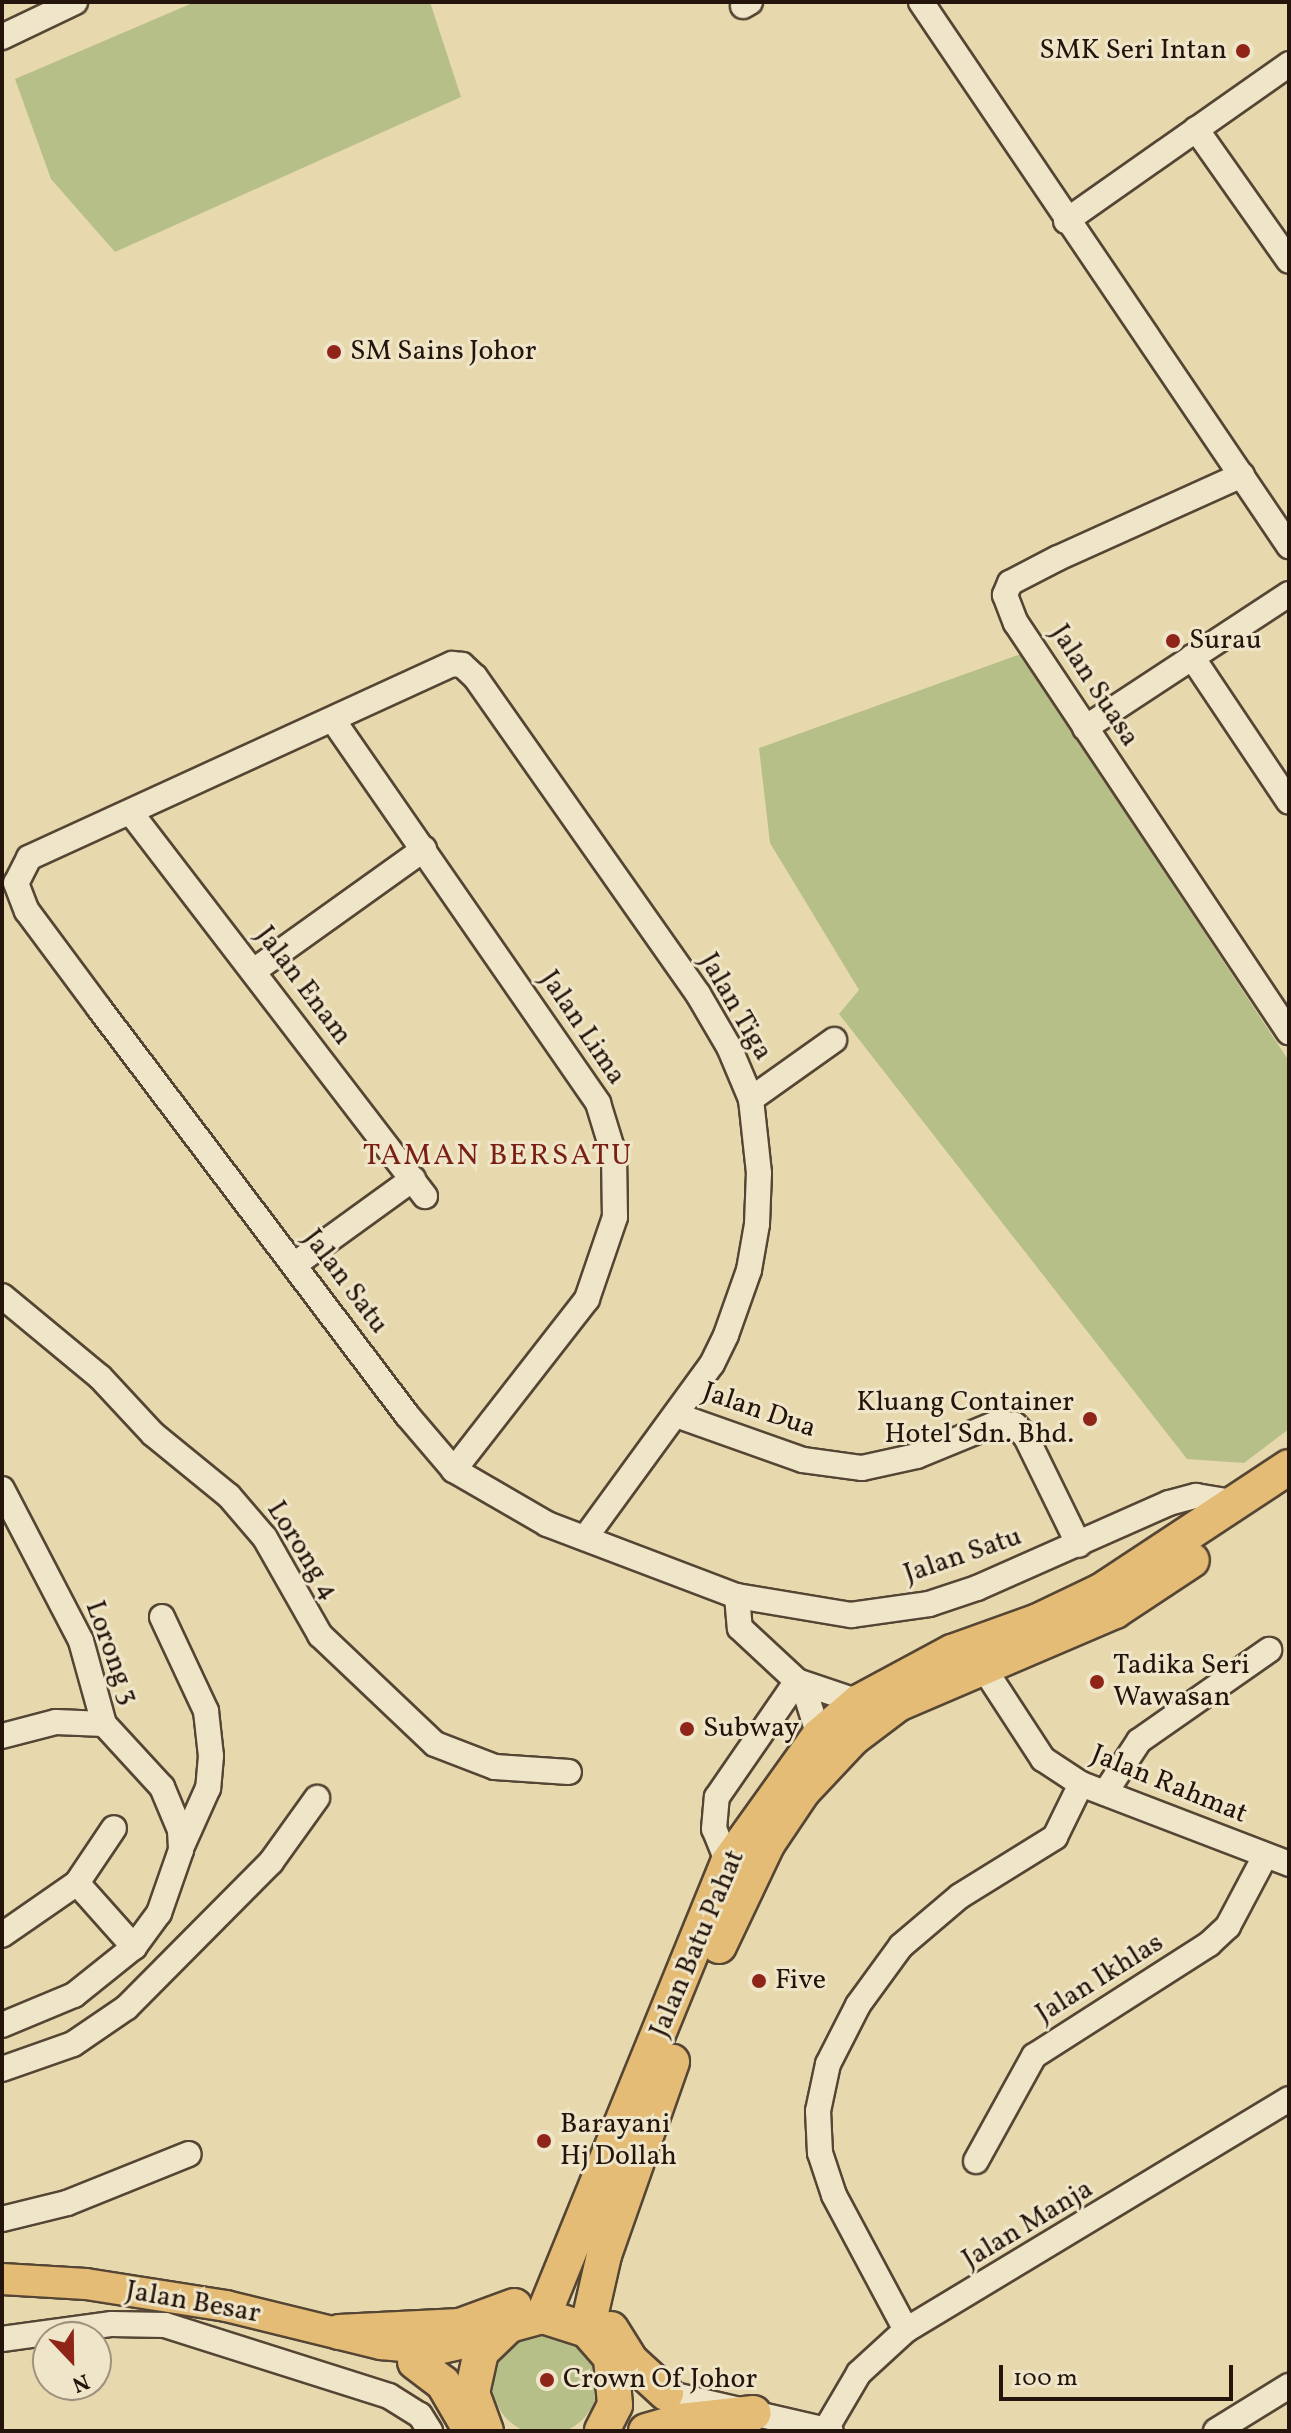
<!DOCTYPE html>
<html>
<head>
<meta charset="utf-8">
<style>
  body { margin:0 }
  #map { position:relative; width:1291px; height:2433px; overflow:hidden; background:#e7d9ad; font-family:Vollkorn,serif }
  div>[style] { position:absolute }
  .green>* { inset:0; background:#b7bf89 }
  .round { border-radius:50% }
  .roads { filter:drop-shadow(2px 0 #554534) drop-shadow(-2px 0 #554534) drop-shadow(0 2px #554534) drop-shadow(0 -2px #554534) }
  .minor>* { height:24px; margin:-12px; padding:0 12px; transform-origin:12px; border-radius:12px; background:#efe6ca }
  .major>* { height:30px; margin:-15px; padding:0 15px; transform-origin:15px; border-radius:15px; background:#e4bc76 }
  .highway>* { height:34px; margin:-17px; padding:0 17px; transform-origin:17px; border-radius:17px; background:#e4bc76 }
  .dots>* { width:22px; height:22px; translate:-50% -50%; box-sizing:border-box; border:4px solid #efe6ca; border-radius:50% }
  span { translate:-50% -50%; white-space:nowrap; text-align:center; line-height:1.15; -webkit-text-stroke:6px #efe6ca; paint-order:stroke }
  .poi-label { font-size:28px; color:#24140b }
  .right { translate:-100% -50%; text-align:right }
  .left { translate:0 -50%; text-align:left }
  .street-label { font-size:28px; color:#24140b }
  .neighbourhood-label { font-size:30px; color:#7a1f14; letter-spacing:2px }
  .frame { position:absolute; inset:0; border:4px solid #24140b; pointer-events:none }
  .north { position:absolute; left:32px; top:2321px; width:80px; height:80px; box-sizing:border-box; background:#efe6ca; border:2px solid #9e927e; border-radius:50%; rotate:158deg; font-size:22px; font-weight:700; line-height:32px; text-align:center; color:#24140b }
  .north::after { content:''; display:block; margin:auto; width:28px; height:36px; background:#8f2418; clip-path:polygon(50% 0,100% 100%,50% 72%,0 100%) }
  .scale { position:absolute; left:999px; top:2365px; width:234px; height:36px; box-sizing:border-box; border:4px solid #24140b; border-top:0; padding-left:10px; font-size:24px; line-height:28px; white-space:nowrap; color:#24140b; -webkit-text-stroke:6px #efe6ca; paint-order:stroke }
</style>
</head>
<body>
<div id="map">
  <div class="green">
    <div style="clip-path:polygon(195px 2px,430px 2px,461px 97px,115px 252px,51px 179px,15px 79px)"></div>
    <div style="clip-path:polygon(1021px 654px,1289px 1061px,1289px 1429px,1244px 1463px,1187px 1459px,839px 1014px,859px 990px,770px 843px,759px 748px)"></div>
    <div class="round" style="left:492px;top:2329px;width:106px;height:106px"></div>
  </div>
  <div class="roads">
    <div class="minor">
      <div style="left:921px;top:2px;width:657px;rotate:55.92deg"></div>
      <div style="left:743px;top:6px;width:8px;rotate:-30deg"></div>
      <div style="left:2px;top:37px;width:81px;rotate:-25.6deg"></div>
      <div style="left:1196px;top:129px;width:161px;rotate:54.8deg"></div>
      <div style="left:1066px;top:221px;width:273px;rotate:-35.1deg"></div>
      <div style="left:1242px;top:475px;width:202px;rotate:155.7deg"></div>
      <div style="left:1058px;top:558px;width:54px;rotate:152.5deg"></div>
      <div style="left:1010px;top:583px;width:13px;rotate:113deg"></div>
      <div style="left:1005px;top:595px;width:30px;rotate:69deg"></div>
      <div style="left:1016px;top:623px;width:492px;rotate:56.3deg"></div>
      <div style="left:1192px;top:657px;width:174px;rotate:56.2deg"></div>
      <div style="left:333px;top:720px;width:466px;rotate:55.3deg"></div>
      <div style="left:598px;top:1103px;width:54px;rotate:72.9deg"></div>
      <div style="left:614px;top:1155px;width:62px;rotate:89.1deg"></div>
      <div style="left:615px;top:1217px;width:87px;rotate:108.9deg"></div>
      <div style="left:587px;top:1299px;width:217px;rotate:127.9deg"></div>
      <div style="left:1085px;top:728px;width:244px;rotate:-33.3deg"></div>
      <div style="left:131px;top:813px;width:483px;rotate:52.5deg"></div>
      <div style="left:255px;top:970px;width:208px;rotate:-35.6deg"></div>
      <div style="left:751px;top:1099px;width:102px;rotate:-35.4deg"></div>
      <div style="left:294px;top:1265px;width:147px;rotate:-35.9deg"></div>
      <div style="left:2px;top:1296px;width:127px;rotate:39.6deg"></div>
      <div style="left:100px;top:1377px;width:78px;rotate:47.1deg"></div>
      <div style="left:153px;top:1434px;width:98px;rotate:39.2deg"></div>
      <div style="left:229px;top:1496px;width:55px;rotate:49.4deg"></div>
      <div style="left:265px;top:1538px;width:112px;rotate:60.4deg"></div>
      <div style="left:320px;top:1635px;width:158px;rotate:43.5deg"></div>
      <div style="left:435px;top:1744px;width:64px;rotate:21deg"></div>
      <div style="left:495px;top:1767px;width:74px;rotate:3.9deg"></div>
      <div style="left:676px;top:1415px;width:135px;rotate:19.5deg"></div>
      <div style="left:803px;top:1460px;width:60px;rotate:7.7deg"></div>
      <div style="left:862px;top:1468px;width:56px;rotate:-12.3deg"></div>
      <div style="left:917px;top:1456px;width:87px;rotate:-22.4deg"></div>
      <div style="left:997px;top:1423px;width:18px;rotate:6deg"></div>
      <div style="left:1015px;top:1425px;width:16px;rotate:47deg"></div>
      <div style="left:1026px;top:1437px;width:120px;rotate:63.9deg"></div>
      <div style="left:2px;top:1489px;width:171px;rotate:62.5deg"></div>
      <div style="left:81px;top:1641px;width:86px;rotate:74.5deg"></div>
      <div style="left:104px;top:1724px;width:86px;rotate:47.4deg"></div>
      <div style="left:162px;top:1787px;width:47px;rotate:67.3deg"></div>
      <div style="left:180px;top:1830px;width:20px;rotate:87deg"></div>
      <div style="left:181px;top:1850px;width:67px;rotate:109.2deg"></div>
      <div style="left:159px;top:1913px;width:42px;rotate:126.3deg"></div>
      <div style="left:134px;top:1947px;width:77px;rotate:141.3deg"></div>
      <div style="left:74px;top:1995px;width:78px;rotate:157.4deg"></div>
      <div style="left:585px;top:1538px;width:215px;rotate:-53.9deg"></div>
      <div style="left:712px;top:1364px;width:32px;rotate:-64deg"></div>
      <div style="left:726px;top:1335px;width:69px;rotate:-70.5deg"></div>
      <div style="left:749px;top:1270px;width:47px;rotate:-80.1deg"></div>
      <div style="left:757px;top:1224px;width:51px;rotate:-87.8deg"></div>
      <div style="left:759px;top:1173px;width:74px;rotate:-96.2deg"></div>
      <div style="left:751px;top:1099px;width:56px;rotate:-112.9deg"></div>
      <div style="left:729px;top:1047px;width:61px;rotate:-120.3deg"></div>
      <div style="left:698px;top:994px;width:388px;rotate:-125.1deg"></div>
      <div style="left:475px;top:677px;width:18px;rotate:-137deg"></div>
      <div style="left:462px;top:665px;width:10px;rotate:-174deg"></div>
      <div style="left:452px;top:664px;width:465px;rotate:155.4deg"></div>
      <div style="left:29px;top:858px;width:28px;rotate:117deg"></div>
      <div style="left:16px;top:883px;width:30px;rotate:69deg"></div>
      <div style="left:27px;top:911px;width:121px;rotate:53.4deg"></div>
      <div style="left:99px;top:1008px;width:510px;rotate:52.88deg"></div>
      <div style="left:407px;top:1415px;width:72px;rotate:49.5deg"></div>
      <div style="left:454px;top:1470px;width:108px;rotate:30.1deg"></div>
      <div style="left:547px;top:1524px;width:203px;rotate:20.8deg"></div>
      <div style="left:737px;top:1596px;width:116px;rotate:9.5deg"></div>
      <div style="left:851px;top:1615px;width:79px;rotate:-8deg"></div>
      <div style="left:929px;top:1604px;width:51px;rotate:-18.4deg"></div>
      <div style="left:977px;top:1588px;width:210px;rotate:-23.9deg"></div>
      <div style="left:1169px;top:1503px;width:28px;rotate:-15deg"></div>
      <div style="left:1196px;top:1496px;width:43px;rotate:9.5deg"></div>
      <div style="left:737px;top:1596px;width:32px;rotate:85deg"></div>
      <div style="left:740px;top:1628px;width:78px;rotate:42.9deg"></div>
      <div style="left:797px;top:1681px;width:65px;rotate:18.7deg"></div>
      <div style="left:162px;top:1617px;width:104px;rotate:64.9deg"></div>
      <div style="left:206px;top:1711px;width:45px;rotate:83.7deg"></div>
      <div style="left:211px;top:1756px;width:32px;rotate:95deg"></div>
      <div style="left:208px;top:1788px;width:64px;rotate:114.1deg"></div>
      <div style="left:983px;top:1667px;width:110px;rotate:56.9deg"></div>
      <div style="left:1043px;top:1759px;width:45px;rotate:33.3deg"></div>
      <div style="left:1081px;top:1784px;width:223px;rotate:21deg"></div>
      <div style="left:803px;top:1685px;width:53px;rotate:72.6deg"></div>
      <div style="left:2px;top:1736px;width:56px;rotate:-14.5deg"></div>
      <div style="left:56px;top:1722px;width:48px;rotate:2.4deg"></div>
      <div style="left:1105px;top:1793px;width:62px;rotate:-56.8deg"></div>
      <div style="left:1139px;top:1741px;width:159px;rotate:-35deg"></div>
      <div style="left:728px;top:1863px;width:37px;rotate:-112deg"></div>
      <div style="left:714px;top:1829px;width:32px;rotate:-85deg"></div>
      <div style="left:717px;top:1797px;width:141px;rotate:-55.4deg"></div>
      <div style="left:77px;top:1883px;width:86px;rotate:48.3deg"></div>
      <div style="left:2px;top:1935px;width:91px;rotate:-34.7deg"></div>
      <div style="left:77px;top:1883px;width:66px;rotate:-56.1deg"></div>
      <div style="left:2px;top:2069px;width:75px;rotate:-19.4deg"></div>
      <div style="left:73px;top:2044px;width:65px;rotate:-34.4deg"></div>
      <div style="left:127px;top:2007px;width:204px;rotate:-45.2deg"></div>
      <div style="left:271px;top:1862px;width:79px;rotate:-54.3deg"></div>
      <div style="left:976px;top:2161px;width:120px;rotate:-61.1deg"></div>
      <div style="left:1034px;top:2056px;width:208px;rotate:-32.6deg"></div>
      <div style="left:1209px;top:1944px;width:26px;rotate:-43deg"></div>
      <div style="left:1228px;top:1926px;width:79px;rotate:-62.1deg"></div>
      <div style="left:2px;top:2219px;width:67px;rotate:-13.8deg"></div>
      <div style="left:67px;top:2203px;width:131px;rotate:-21.9deg"></div>
      <div style="left:906px;top:2330px;width:153px;rotate:-118.1deg"></div>
      <div style="left:834px;top:2195px;width:44px;rotate:-108.4deg"></div>
      <div style="left:820px;top:2153px;width:42px;rotate:-92.7deg"></div>
      <div style="left:818px;top:2111px;width:48px;rotate:-78deg"></div>
      <div style="left:828px;top:2064px;width:66px;rotate:-63deg"></div>
      <div style="left:858px;top:2005px;width:73px;rotate:-53.9deg"></div>
      <div style="left:901px;top:1946px;width:77px;rotate:-40.3deg"></div>
      <div style="left:960px;top:1896px;width:112px;rotate:-31.8deg"></div>
      <div style="left:1055px;top:1837px;width:59px;rotate:-63.9deg"></div>
      <div style="left:2px;top:2339px;width:111px;rotate:-7.8deg"></div>
      <div style="left:112px;top:2324px;width:53px;rotate:1.1deg"></div>
      <div style="left:165px;top:2325px;width:235px;rotate:17.6deg"></div>
      <div style="left:389px;top:2396px;width:36px;rotate:32deg"></div>
      <div style="left:420px;top:2415px;width:19px;rotate:58deg"></div>
      <div style="left:653px;top:2385px;width:15px;rotate:32deg"></div>
      <div style="left:666px;top:2393px;width:169px;rotate:13deg"></div>
      <div style="left:826px;top:2429px;width:65px;rotate:-59.5deg"></div>
      <div style="left:859px;top:2373px;width:64px;rotate:-42.5deg"></div>
      <div style="left:906px;top:2330px;width:447px;rotate:-31.1deg"></div>
      <div style="left:1216px;top:2431px;width:86px;rotate:-31.7deg"></div>
    </div>
    <div class="major">
      <div style="left:2px;top:2279px;width:84px;rotate:3.4deg"></div>
      <div style="left:86px;top:2284px;width:142px;rotate:8.9deg"></div>
      <div style="left:226px;top:2306px;width:160px;rotate:13.8deg"></div>
      <div style="left:381px;top:2344px;width:56px;rotate:5.1deg"></div>
      <div style="left:437px;top:2349px;width:59px;rotate:-12.6deg"></div>
    </div>
    <div class="highway">
      <div style="left:719px;top:1946px;width:114px;rotate:-64.6deg"></div>
      <div style="left:768px;top:1843px;width:63px;rotate:-56.1deg"></div>
      <div style="left:803px;top:1791px;width:73px;rotate:-46.7deg"></div>
      <div style="left:853px;top:1738px;width:56px;rotate:-37.1deg"></div>
      <div style="left:898px;top:1704px;width:236px;rotate:-23.2deg"></div>
      <div style="left:1115px;top:1611px;width:92px;rotate:-33.5deg"></div>
      <div style="left:543px;top:2316px;width:489px;rotate:-67.8deg"></div>
      <div style="left:728px;top:1863px;width:156px;rotate:-54.4deg"></div>
      <div style="left:819px;top:1736px;width:52px;rotate:-40.4deg"></div>
      <div style="left:859px;top:1702px;width:106px;rotate:-28.3deg"></div>
      <div style="left:952px;top:1652px;width:91px;rotate:-19.8deg"></div>
      <div style="left:1038px;top:1621px;width:70px;rotate:-25.5deg"></div>
      <div style="left:1101px;top:1591px;width:225px;rotate:-33.4deg"></div>
      <div style="left:611px;top:2329px;width:36px;rotate:58deg"></div>
      <div style="left:630px;top:2360px;width:49px;rotate:42.5deg"></div>
      <div style="left:587px;top:2330px;width:77px;rotate:-77.2deg"></div>
      <div style="left:604px;top:2255px;width:205px;rotate:-70.6deg"></div>
      <div style="left:339px;top:2332px;width:121px;rotate:-2.8deg"></div>
      <div style="left:460px;top:2326px;width:58px;rotate:-20.3deg"></div>
      <div style="left:415px;top:2362px;width:35px;rotate:37deg"></div>
      <div style="left:443px;top:2383px;width:56px;rotate:59.7deg"></div>
      <div style="left:486px;top:2431px;width:40px;rotate:-110.2deg"></div>
      <div style="left:472px;top:2393px;width:42px;rotate:-77.6deg"></div>
      <div style="left:481px;top:2352px;width:39px;rotate:-44deg"></div>
      <div style="left:509px;top:2325px;width:35px;rotate:-15deg"></div>
      <div style="left:543px;top:2316px;width:46px;rotate:17.7deg"></div>
      <div style="left:587px;top:2330px;width:37px;rotate:49deg"></div>
      <div style="left:611px;top:2358px;width:47px;rotate:85.1deg"></div>
      <div style="left:615px;top:2405px;width:29px;rotate:117deg"></div>
      <div style="left:646px;top:2431px;width:35px;rotate:-16deg"></div>
      <div style="left:680px;top:2421px;width:74px;rotate:-6.2deg"></div>
    </div>
  </div>
  <div class="dots">
    <div style="left:1243px;top:51px;background:#8f2418"></div>
    <div style="left:334px;top:352px;background:#8f2418"></div>
    <div style="left:1173px;top:641px;background:#8f2418"></div>
    <div style="left:1090px;top:1419px;background:#8f2418"></div>
    <div style="left:1097px;top:1682px;background:#8f2418"></div>
    <div style="left:687px;top:1729px;background:#8f2418"></div>
    <div style="left:759px;top:1981px;background:#8f2418"></div>
    <div style="left:544px;top:2141px;background:#8f2418"></div>
    <div style="left:547px;top:2380px;background:#8f2418"></div>
  </div>
  <div class="poi-label">
    <span class="right" style="left:1227px;top:51px">SMK Seri Intan</span>
    <span class="left" style="left:350px;top:352px">SM Sains Johor</span>
    <span class="left" style="left:1189px;top:641px">Surau</span>
    <span class="right" style="left:1074px;top:1419px">Kluang Container<br>Hotel Sdn. Bhd.</span>
    <span class="left" style="left:1113px;top:1682px">Tadika Seri<br>Wawasan</span>
    <span class="left" style="left:703px;top:1729px">Subway</span>
    <span class="left" style="left:775px;top:1981px">Five</span>
    <span class="left" style="left:560px;top:2141px">Barayani<br>Hj Dollah</span>
    <span class="left" style="left:563px;top:2380px">Crown Of Johor</span>
  </div>
  <div class="street-label">
    <span style="left:1094px;top:686px;rotate:57deg">Jalan Suasa</span>
    <span style="left:303px;top:986px;rotate:53deg">Jalan Enam</span>
    <span style="left:735px;top:1007px;rotate:60deg">Jalan Tiga</span>
    <span style="left:582px;top:1028px;rotate:56deg">Jalan Lima</span>
    <span style="left:345px;top:1282px;rotate:53deg">Jalan Satu</span>
    <span style="left:759px;top:1411px;rotate:19deg">Jalan Dua</span>
    <span style="left:302px;top:1551px;rotate:58deg">Lorong 4</span>
    <span style="left:963px;top:1556px;rotate:-19deg">Jalan Satu</span>
    <span style="left:111px;top:1653px;rotate:70deg">Lorong 3</span>
    <span style="left:1169px;top:1785px;rotate:22deg">Jalan Rahmat</span>
    <span style="left:698px;top:1944px;rotate:-67deg">Jalan Batu Pahat</span>
    <span style="left:1100px;top:1979px;rotate:-32deg">Jalan Ikhlas</span>
    <span style="left:1028px;top:2225px;rotate:-31deg">Jalan Manja</span>
    <span style="left:193px;top:2303px;rotate:10deg">Jalan Besar</span>
  </div>
  <div class="neighbourhood-label">
    <span style="left:498px;top:1156px">TAMAN BERSATU</span>
  </div>
  <div class="frame"></div>
  <div class="north">N</div>
  <div class="scale">100 m</div>
</div>
</body>
</html>
